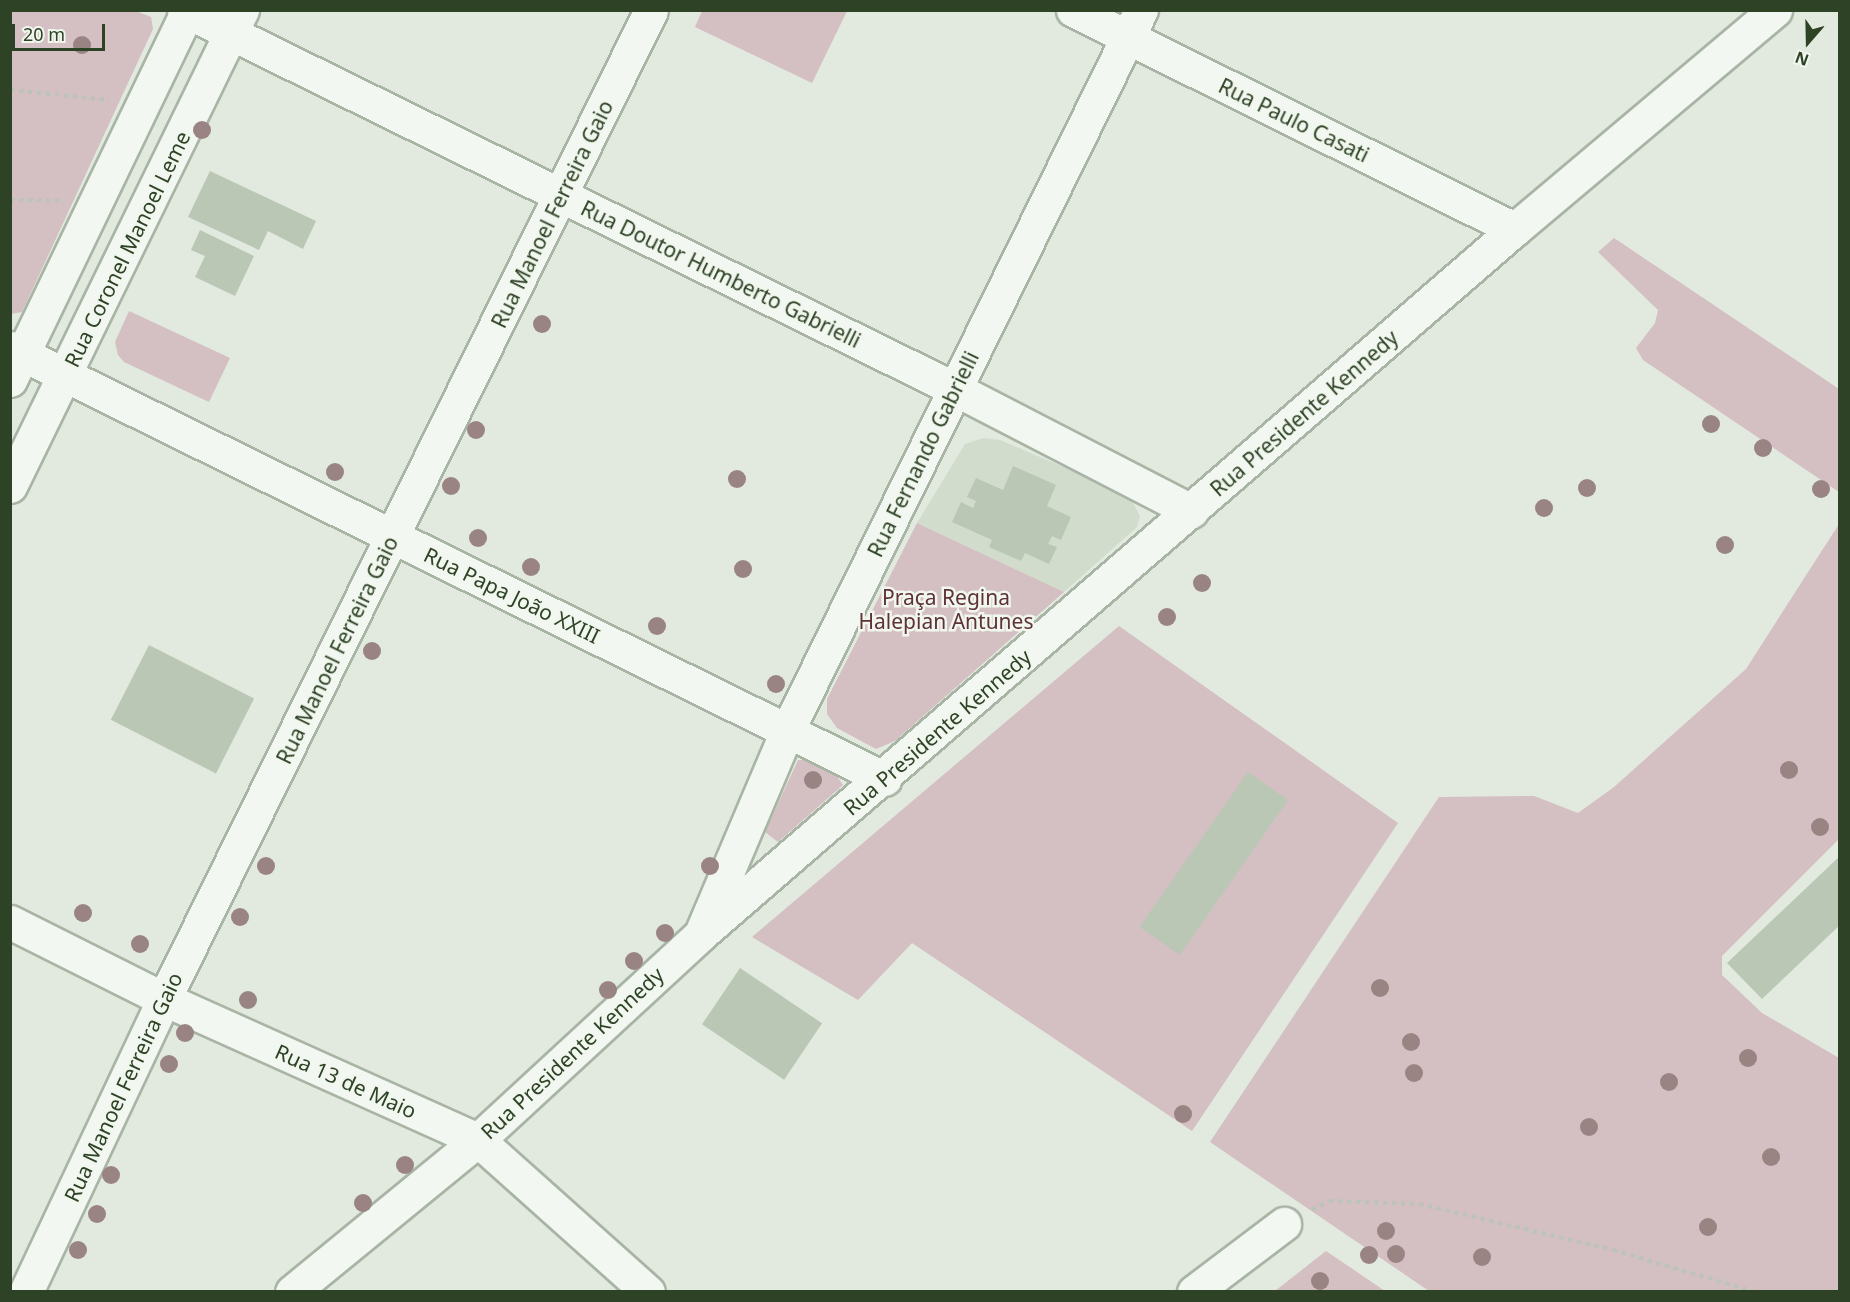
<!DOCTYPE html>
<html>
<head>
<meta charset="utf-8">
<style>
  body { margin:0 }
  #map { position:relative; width:1850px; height:1302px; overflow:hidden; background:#e2e9df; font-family:"Noto Sans",sans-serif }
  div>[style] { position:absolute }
  .built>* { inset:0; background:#d1dccc }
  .green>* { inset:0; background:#d4bfc2 }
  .building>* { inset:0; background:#bac7b5; transform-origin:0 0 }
  .path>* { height:4px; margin-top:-2px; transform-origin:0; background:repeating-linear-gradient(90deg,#bcc4b9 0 4.5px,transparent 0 9px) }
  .roads { filter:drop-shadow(2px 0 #a8b4a4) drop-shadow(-2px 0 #a8b4a4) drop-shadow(0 2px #a8b4a4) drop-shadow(0 -2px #a8b4a4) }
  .minor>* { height:33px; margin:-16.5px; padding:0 16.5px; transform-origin:16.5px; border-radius:16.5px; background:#f3f7f2 }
  .trees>* { width:18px; height:18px; margin:-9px; border-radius:50%; background:#9a8483 }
  span { translate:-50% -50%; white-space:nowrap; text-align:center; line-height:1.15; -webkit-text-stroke:5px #f1f7ee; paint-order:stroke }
  .street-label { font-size:21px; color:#2e4226 }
  .park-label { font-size:21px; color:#5f3237 }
  .frame { position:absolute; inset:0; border:12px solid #2e4226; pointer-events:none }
  .north { position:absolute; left:1778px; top:12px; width:60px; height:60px; -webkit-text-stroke:4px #f1f7ee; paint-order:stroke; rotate:200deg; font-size:16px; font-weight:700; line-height:24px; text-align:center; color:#2e4226 }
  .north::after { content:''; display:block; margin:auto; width:21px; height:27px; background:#2e4226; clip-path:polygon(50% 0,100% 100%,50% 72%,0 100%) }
  .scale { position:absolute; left:12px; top:24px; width:93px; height:27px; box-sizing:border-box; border:3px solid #2e4226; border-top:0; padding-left:8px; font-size:18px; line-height:21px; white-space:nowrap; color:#2e4226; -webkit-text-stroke:4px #f1f7ee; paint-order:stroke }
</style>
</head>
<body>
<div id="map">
  <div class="built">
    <div style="clip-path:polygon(983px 438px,1000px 440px,1129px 495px,1140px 516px,1137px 527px,1064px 592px,917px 523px,965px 444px)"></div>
  </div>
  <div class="green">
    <div style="clip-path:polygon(11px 10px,136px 11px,151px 17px,153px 29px,22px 312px,11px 314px)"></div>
    <div style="clip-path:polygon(702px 11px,703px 10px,847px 11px,812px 83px,695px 27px)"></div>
    <div style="clip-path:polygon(1614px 238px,1839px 389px,1839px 492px,1643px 360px,1636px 348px,1655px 323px,1658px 310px,1598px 252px)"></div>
    <div style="clip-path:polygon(129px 311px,230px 358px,209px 402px,124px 362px,118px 355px,115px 342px)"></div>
    <div style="clip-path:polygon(917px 523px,1064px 592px,895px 741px,876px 749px,837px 728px,827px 714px,827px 699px)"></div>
    <div style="clip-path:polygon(1839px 524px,1839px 839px,1722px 956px,1722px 975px,1762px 1013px,1839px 1058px,1839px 1291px,1429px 1291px,1210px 1142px,1439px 797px,1534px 796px,1578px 813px,1614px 787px,1746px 669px)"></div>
    <div style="clip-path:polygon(1119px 626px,1398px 823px,1192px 1131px,912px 943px,858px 1000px,752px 937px)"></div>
    <div style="clip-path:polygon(798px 760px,807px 760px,836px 775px,843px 785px,778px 842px,765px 832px)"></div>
    <div style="clip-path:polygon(1326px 1251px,1385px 1291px,1275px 1291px)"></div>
  </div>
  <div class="building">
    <div style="clip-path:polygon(210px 171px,316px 221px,303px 249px,268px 231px,259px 250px,188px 217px)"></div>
    <div style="clip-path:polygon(200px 230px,254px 256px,235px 296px,195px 277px,205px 256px,191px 250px)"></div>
    <div style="clip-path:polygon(1013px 466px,1056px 485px,1047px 506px,1071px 517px,1061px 540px,1052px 536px,1048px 544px,1057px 547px,1049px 564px,1025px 553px,1021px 561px,989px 547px,992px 540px,952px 522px,961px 502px,973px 508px,976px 501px,967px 497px,976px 478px,1003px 490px)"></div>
    <div style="left:149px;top:645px;width:118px;height:84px;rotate:27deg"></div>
    <div style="left:1248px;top:772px;width:49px;height:189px;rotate:35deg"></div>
    <div style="clip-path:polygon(1840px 856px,1840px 925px,1762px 999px,1727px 963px)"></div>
    <div style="left:740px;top:968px;width:99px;height:68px;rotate:34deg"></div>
  </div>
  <div class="path">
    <div style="left:10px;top:90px;width:100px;rotate:5.7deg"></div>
    <div style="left:10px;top:200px;width:50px;rotate:1.1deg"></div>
    <div style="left:1312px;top:1210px;width:19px;rotate:-28deg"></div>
    <div style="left:1329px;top:1201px;width:90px;rotate:1.9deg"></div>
    <div style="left:1419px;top:1204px;width:199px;rotate:13.3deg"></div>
    <div style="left:1613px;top:1250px;width:149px;rotate:16.4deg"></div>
  </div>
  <div class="roads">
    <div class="minor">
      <div style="left:184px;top:10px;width:859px;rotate:26.18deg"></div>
      <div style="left:955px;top:389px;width:266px;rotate:27.3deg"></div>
      <div style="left:1073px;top:10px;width:493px;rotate:26.4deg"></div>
      <div style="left:10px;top:348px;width:975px;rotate:26.22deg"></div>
      <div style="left:10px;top:380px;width:411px;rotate:-64.3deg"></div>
      <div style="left:10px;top:486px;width:530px;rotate:-64.02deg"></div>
      <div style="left:10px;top:922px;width:172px;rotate:26.6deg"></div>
      <div style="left:164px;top:999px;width:344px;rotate:24.2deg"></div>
      <div style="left:478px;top:1140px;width:228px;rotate:41.8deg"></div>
      <div style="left:703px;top:929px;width:217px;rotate:-67deg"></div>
      <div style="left:788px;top:729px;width:801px;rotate:-63.85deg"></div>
      <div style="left:26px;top:1292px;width:324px;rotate:-64.8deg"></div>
      <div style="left:164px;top:999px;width:1102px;rotate:-63.78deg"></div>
      <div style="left:292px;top:1292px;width:240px;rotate:-39.3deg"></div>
      <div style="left:478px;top:1140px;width:304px;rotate:-42.7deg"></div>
      <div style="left:701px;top:934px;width:1077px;rotate:-40.9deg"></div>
      <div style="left:1515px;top:229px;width:340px;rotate:-40.1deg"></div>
      <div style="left:1194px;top:1292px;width:113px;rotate:-37.1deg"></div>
    </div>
  </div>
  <div class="trees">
    <div style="left:82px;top:45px"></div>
    <div style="left:202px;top:130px"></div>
    <div style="left:542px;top:324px"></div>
    <div style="left:1711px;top:424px"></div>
    <div style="left:476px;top:430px"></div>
    <div style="left:1763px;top:448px"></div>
    <div style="left:335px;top:472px"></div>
    <div style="left:737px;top:479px"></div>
    <div style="left:451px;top:486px"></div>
    <div style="left:1587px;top:488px"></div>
    <div style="left:1821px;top:489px"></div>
    <div style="left:1544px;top:508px"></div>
    <div style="left:478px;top:538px"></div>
    <div style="left:1725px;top:545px"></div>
    <div style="left:531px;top:567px"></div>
    <div style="left:743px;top:569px"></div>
    <div style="left:1202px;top:583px"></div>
    <div style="left:1167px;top:617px"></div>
    <div style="left:657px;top:626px"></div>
    <div style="left:372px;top:651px"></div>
    <div style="left:776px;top:684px"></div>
    <div style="left:1789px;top:770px"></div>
    <div style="left:813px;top:780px"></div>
    <div style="left:1820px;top:827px"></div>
    <div style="left:266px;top:866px"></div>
    <div style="left:710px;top:866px"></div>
    <div style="left:83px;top:913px"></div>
    <div style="left:240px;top:917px"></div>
    <div style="left:665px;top:933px"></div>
    <div style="left:140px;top:944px"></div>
    <div style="left:634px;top:961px"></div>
    <div style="left:1380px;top:988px"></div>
    <div style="left:608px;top:990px"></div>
    <div style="left:248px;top:1000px"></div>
    <div style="left:185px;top:1033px"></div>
    <div style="left:1411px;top:1042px"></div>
    <div style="left:1748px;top:1058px"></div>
    <div style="left:169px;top:1064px"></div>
    <div style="left:1414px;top:1073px"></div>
    <div style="left:1669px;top:1082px"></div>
    <div style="left:1183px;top:1114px"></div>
    <div style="left:1589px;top:1127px"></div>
    <div style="left:1771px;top:1157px"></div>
    <div style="left:405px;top:1165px"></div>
    <div style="left:111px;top:1175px"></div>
    <div style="left:363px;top:1203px"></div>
    <div style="left:97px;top:1214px"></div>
    <div style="left:1708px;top:1227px"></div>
    <div style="left:1386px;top:1231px"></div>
    <div style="left:78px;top:1250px"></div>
    <div style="left:1396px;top:1254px"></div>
    <div style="left:1369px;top:1255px"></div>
    <div style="left:1482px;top:1257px"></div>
    <div style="left:1320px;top:1281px"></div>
  </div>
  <div class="street-label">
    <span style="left:1294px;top:120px;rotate:26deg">Rua Paulo Casati</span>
    <span style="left:552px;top:214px;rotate:-64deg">Rua Manoel Ferreira Gaio</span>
    <span style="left:127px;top:249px;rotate:-64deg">Rua Coronel Manoel Leme</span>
    <span style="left:721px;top:274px;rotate:26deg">Rua Doutor Humberto Gabrielli</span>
    <span style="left:1304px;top:413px;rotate:-41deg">Rua Presidente Kennedy</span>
    <span style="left:923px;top:454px;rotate:-64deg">Rua Fernando Gabrielli</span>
    <span style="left:512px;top:595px;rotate:26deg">Rua Papa João XXIII</span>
    <span style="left:337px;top:650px;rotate:-64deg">Rua Manoel Ferreira Gaio</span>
    <span style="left:937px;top:732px;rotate:-41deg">Rua Presidente Kennedy</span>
    <span style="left:572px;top:1053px;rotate:-43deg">Rua Presidente Kennedy</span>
    <span style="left:346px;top:1081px;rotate:24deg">Rua 13 de Maio</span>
    <span style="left:123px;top:1087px;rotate:-65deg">Rua Manoel Ferreira Gaio</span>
  </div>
  <div class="park-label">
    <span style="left:946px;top:609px">Praça Regina<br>Halepian Antunes</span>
  </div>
  <div class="frame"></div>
  <div class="north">N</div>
  <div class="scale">20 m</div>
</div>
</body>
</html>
